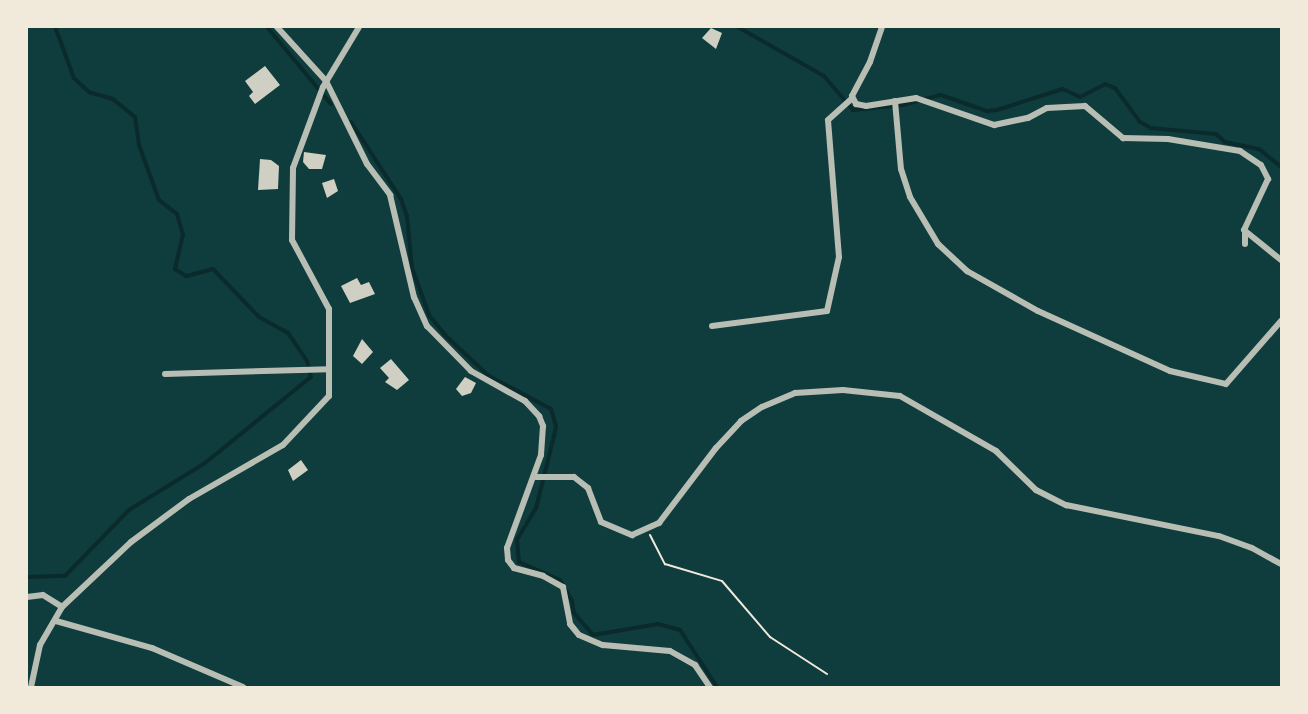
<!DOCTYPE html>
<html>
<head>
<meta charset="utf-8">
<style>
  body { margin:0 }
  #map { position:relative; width:1308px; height:714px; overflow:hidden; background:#0f3d3e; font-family:Figtree,sans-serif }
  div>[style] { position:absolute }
  .stream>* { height:4px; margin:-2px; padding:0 2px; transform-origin:2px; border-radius:2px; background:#0a2a2b }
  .building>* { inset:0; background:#cfcfc3 }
  .path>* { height:2px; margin:-1px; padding:0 1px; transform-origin:1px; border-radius:1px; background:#f1e9da }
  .minor>* { height:6px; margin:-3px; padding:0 3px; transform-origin:3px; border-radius:3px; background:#b8beb3 }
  span { translate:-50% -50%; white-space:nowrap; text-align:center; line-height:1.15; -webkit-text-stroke:6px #f1e9da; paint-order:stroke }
  .frame { position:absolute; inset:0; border:28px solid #f1e9da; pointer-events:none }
</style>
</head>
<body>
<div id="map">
  <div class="stream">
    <div style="left:267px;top:27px;width:100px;rotate:50.3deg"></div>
    <div style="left:738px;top:27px;width:99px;rotate:29.7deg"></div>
    <div style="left:824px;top:76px;width:45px;rotate:49.5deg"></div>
    <div style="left:853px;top:110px;width:50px;rotate:-5.7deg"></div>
    <div style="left:903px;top:105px;width:39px;rotate:-15deg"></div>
    <div style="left:941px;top:95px;width:49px;rotate:19.2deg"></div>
    <div style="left:987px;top:111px;width:10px;rotate:-6deg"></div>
    <div style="left:997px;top:110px;width:69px;rotate:-17.7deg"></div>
    <div style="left:1063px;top:89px;width:19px;rotate:25deg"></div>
    <div style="left:1080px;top:97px;width:28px;rotate:-27deg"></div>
    <div style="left:1105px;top:84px;width:11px;rotate:22deg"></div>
    <div style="left:1115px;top:88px;width:42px;rotate:53.7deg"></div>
    <div style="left:1140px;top:122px;width:13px;rotate:29deg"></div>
    <div style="left:1151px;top:128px;width:65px;rotate:5.3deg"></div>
    <div style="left:1216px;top:134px;width:12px;rotate:42deg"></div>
    <div style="left:1225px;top:142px;width:35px;rotate:12deg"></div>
    <div style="left:1259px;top:149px;width:28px;rotate:39deg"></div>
    <div style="left:351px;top:122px;width:92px;rotate:57deg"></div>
    <div style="left:401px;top:199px;width:18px;rotate:71deg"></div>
    <div style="left:407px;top:216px;width:52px;rotate:84.5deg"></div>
    <div style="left:412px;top:268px;width:50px;rotate:70.1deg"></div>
    <div style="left:429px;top:315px;width:26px;rotate:51deg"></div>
    <div style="left:445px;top:335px;width:60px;rotate:43deg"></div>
    <div style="left:489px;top:376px;width:70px;rotate:28deg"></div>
    <div style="left:551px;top:409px;width:18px;rotate:74deg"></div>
    <div style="left:556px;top:426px;width:10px;rotate:101deg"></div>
    <div style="left:554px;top:436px;width:74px;rotate:104deg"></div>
    <div style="left:536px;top:508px;width:37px;rotate:121deg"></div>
    <div style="left:517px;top:540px;width:22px;rotate:85deg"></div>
    <div style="left:519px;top:562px;width:45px;rotate:23.7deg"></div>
    <div style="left:560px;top:580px;width:24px;rotate:60deg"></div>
    <div style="left:572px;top:601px;width:12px;rotate:81deg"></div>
    <div style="left:574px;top:613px;width:29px;rotate:49deg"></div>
    <div style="left:593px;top:635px;width:66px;rotate:-9.6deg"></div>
    <div style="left:658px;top:624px;width:23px;rotate:15deg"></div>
    <div style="left:680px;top:630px;width:68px;rotate:57deg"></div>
    <div style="left:27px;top:577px;width:38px;rotate:-2deg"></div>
    <div style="left:65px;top:576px;width:92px;rotate:-45.9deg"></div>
    <div style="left:129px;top:510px;width:89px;rotate:-31.7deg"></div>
    <div style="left:205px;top:463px;width:136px;rotate:-39.1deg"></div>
    <div style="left:311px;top:377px;width:16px;rotate:-104deg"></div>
    <div style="left:307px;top:361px;width:34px;rotate:-124deg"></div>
    <div style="left:288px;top:333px;width:33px;rotate:-151deg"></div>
    <div style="left:259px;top:317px;width:66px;rotate:-133.8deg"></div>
    <div style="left:213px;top:269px;width:28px;rotate:165deg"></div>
    <div style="left:186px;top:276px;width:13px;rotate:-148deg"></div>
    <div style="left:175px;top:269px;width:35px;rotate:-77deg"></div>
    <div style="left:183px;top:235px;width:22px;rotate:-106deg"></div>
    <div style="left:177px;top:214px;width:23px;rotate:-142deg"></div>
    <div style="left:159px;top:200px;width:59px;rotate:-110deg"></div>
    <div style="left:139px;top:145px;width:28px;rotate:-98deg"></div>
    <div style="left:135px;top:117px;width:28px;rotate:-141deg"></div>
    <div style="left:113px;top:99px;width:25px;rotate:-164deg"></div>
    <div style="left:89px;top:92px;width:21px;rotate:-137deg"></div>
    <div style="left:74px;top:78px;width:54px;rotate:-110.4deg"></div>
  </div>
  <div class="building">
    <div style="clip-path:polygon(711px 28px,722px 33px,716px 49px,702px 38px)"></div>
    <div style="clip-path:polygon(265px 66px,280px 85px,255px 104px,249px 96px,253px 92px,245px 81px)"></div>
    <div style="clip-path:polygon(304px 152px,326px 155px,322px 169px,309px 169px,303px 162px)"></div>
    <div style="clip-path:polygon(260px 159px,271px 160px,279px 166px,278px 189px,258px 190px)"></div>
    <div style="clip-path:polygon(334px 179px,338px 191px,327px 198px,322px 183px)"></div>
    <div style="clip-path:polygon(357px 278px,361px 285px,369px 282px,375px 294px,350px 303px,341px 286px)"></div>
    <div style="clip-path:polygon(362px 339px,373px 352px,362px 364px,353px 356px)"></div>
    <div style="clip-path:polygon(391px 359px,409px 380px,397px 390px,385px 382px,389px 378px,380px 368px)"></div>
    <div style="clip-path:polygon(465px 377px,476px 383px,471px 393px,462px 396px,456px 389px)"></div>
    <div style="clip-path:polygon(301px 460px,308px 470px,293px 481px,288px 470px)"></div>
  </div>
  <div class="path">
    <div style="left:650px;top:535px;width:33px;rotate:63deg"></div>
    <div style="left:665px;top:564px;width:59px;rotate:16.6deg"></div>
    <div style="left:722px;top:581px;width:74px;rotate:49.4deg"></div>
    <div style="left:770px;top:637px;width:68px;rotate:33deg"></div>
  </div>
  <div class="minor">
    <div style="left:277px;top:27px;width:73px;rotate:47.8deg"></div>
    <div style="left:326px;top:81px;width:93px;rotate:63.7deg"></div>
    <div style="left:367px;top:164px;width:39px;rotate:53deg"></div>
    <div style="left:390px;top:195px;width:105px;rotate:76.8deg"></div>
    <div style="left:414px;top:297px;width:32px;rotate:66deg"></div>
    <div style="left:427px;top:326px;width:63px;rotate:45.6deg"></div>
    <div style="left:471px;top:371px;width:62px;rotate:29.1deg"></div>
    <div style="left:525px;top:401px;width:21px;rotate:47deg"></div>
    <div style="left:539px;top:416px;width:11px;rotate:68deg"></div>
    <div style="left:543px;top:426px;width:29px;rotate:94deg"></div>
    <div style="left:541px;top:455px;width:99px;rotate:110.1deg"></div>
    <div style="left:507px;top:548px;width:12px;rotate:85deg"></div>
    <div style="left:508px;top:560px;width:10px;rotate:53deg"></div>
    <div style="left:514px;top:568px;width:30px;rotate:15deg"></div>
    <div style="left:543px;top:576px;width:23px;rotate:29deg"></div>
    <div style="left:563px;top:587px;width:38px;rotate:79deg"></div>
    <div style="left:570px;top:624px;width:14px;rotate:51deg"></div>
    <div style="left:579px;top:635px;width:26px;rotate:23deg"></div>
    <div style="left:603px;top:645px;width:67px;rotate:5.1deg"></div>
    <div style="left:670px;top:651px;width:29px;rotate:29deg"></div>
    <div style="left:695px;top:665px;width:27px;rotate:56deg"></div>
    <div style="left:882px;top:27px;width:37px;rotate:109deg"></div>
    <div style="left:870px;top:62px;width:38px;rotate:118deg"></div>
    <div style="left:852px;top:96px;width:9px;rotate:63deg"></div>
    <div style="left:856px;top:104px;width:10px;rotate:11deg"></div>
    <div style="left:866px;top:106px;width:51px;rotate:-9.1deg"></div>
    <div style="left:916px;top:98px;width:83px;rotate:19.1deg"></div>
    <div style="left:994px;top:125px;width:35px;rotate:-12deg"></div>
    <div style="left:1028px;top:118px;width:21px;rotate:-28deg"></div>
    <div style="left:1047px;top:108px;width:38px;rotate:-3deg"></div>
    <div style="left:1085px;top:106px;width:50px;rotate:40.1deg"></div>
    <div style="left:1123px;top:138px;width:45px;rotate:1.3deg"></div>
    <div style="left:1168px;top:139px;width:73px;rotate:9.5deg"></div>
    <div style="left:1240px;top:151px;width:25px;rotate:34deg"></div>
    <div style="left:1261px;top:165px;width:16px;rotate:63deg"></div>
    <div style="left:1268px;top:179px;width:56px;rotate:115.2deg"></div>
    <div style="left:1244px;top:230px;width:48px;rotate:39deg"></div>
    <div style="left:895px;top:101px;width:68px;rotate:85deg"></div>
    <div style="left:901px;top:169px;width:29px;rotate:72deg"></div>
    <div style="left:910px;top:197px;width:55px;rotate:59.2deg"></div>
    <div style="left:938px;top:244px;width:40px;rotate:43deg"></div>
    <div style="left:967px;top:271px;width:81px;rotate:29.4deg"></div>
    <div style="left:1038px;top:311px;width:145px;rotate:24.4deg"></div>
    <div style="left:1170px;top:371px;width:57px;rotate:13.1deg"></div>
    <div style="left:1226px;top:384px;width:84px;rotate:-48.9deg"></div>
    <div style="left:1245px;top:244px;width:11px;rotate:-90deg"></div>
    <div style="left:712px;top:326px;width:116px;rotate:-7.4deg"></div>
    <div style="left:827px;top:311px;width:55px;rotate:-77.5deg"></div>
    <div style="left:839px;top:257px;width:137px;rotate:-94.6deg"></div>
    <div style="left:828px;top:120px;width:31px;rotate:-42deg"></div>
    <div style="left:165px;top:374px;width:164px;rotate:-1.7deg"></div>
    <div style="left:536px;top:477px;width:38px"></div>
    <div style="left:574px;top:477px;width:18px;rotate:38deg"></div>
    <div style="left:588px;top:488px;width:36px;rotate:69deg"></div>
    <div style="left:601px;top:522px;width:34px;rotate:23deg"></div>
    <div style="left:632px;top:535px;width:30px;rotate:-24deg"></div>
    <div style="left:659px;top:523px;width:94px;rotate:-52.8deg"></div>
    <div style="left:716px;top:448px;width:37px;rotate:-47deg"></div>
    <div style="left:741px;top:421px;width:25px;rotate:-34deg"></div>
    <div style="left:762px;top:407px;width:36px;rotate:-23deg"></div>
    <div style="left:795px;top:393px;width:48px;rotate:-3.6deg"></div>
    <div style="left:843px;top:390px;width:57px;rotate:6deg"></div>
    <div style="left:900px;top:396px;width:111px;rotate:29.8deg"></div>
    <div style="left:996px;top:451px;width:56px;rotate:44.3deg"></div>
    <div style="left:1036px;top:490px;width:34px;rotate:27deg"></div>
    <div style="left:1066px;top:505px;width:156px;rotate:11.5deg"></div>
    <div style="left:1219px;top:536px;width:35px;rotate:20deg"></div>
    <div style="left:1252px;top:548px;width:33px;rotate:29deg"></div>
    <div style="left:27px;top:597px;width:16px;rotate:-7deg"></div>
    <div style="left:43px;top:595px;width:22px;rotate:32deg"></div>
    <div style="left:56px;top:621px;width:100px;rotate:15.7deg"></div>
    <div style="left:152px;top:648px;width:99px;rotate:23.2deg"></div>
    <div style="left:31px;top:687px;width:43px;rotate:-77.9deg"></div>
    <div style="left:40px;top:645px;width:44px;rotate:-59.9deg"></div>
    <div style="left:62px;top:607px;width:95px;rotate:-43.3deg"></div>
    <div style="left:131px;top:542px;width:72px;rotate:-36.6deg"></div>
    <div style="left:189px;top:499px;width:108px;rotate:-29.9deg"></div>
    <div style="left:283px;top:445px;width:67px;rotate:-46.8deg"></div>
    <div style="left:329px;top:396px;width:87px;rotate:-90deg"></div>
    <div style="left:329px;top:309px;width:78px;rotate:-118.2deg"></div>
    <div style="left:292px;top:240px;width:72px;rotate:-89.2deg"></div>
    <div style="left:293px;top:168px;width:86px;rotate:-69.7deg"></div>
    <div style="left:323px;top:87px;width:70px;rotate:-59deg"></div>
  </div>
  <div class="frame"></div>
</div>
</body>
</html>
